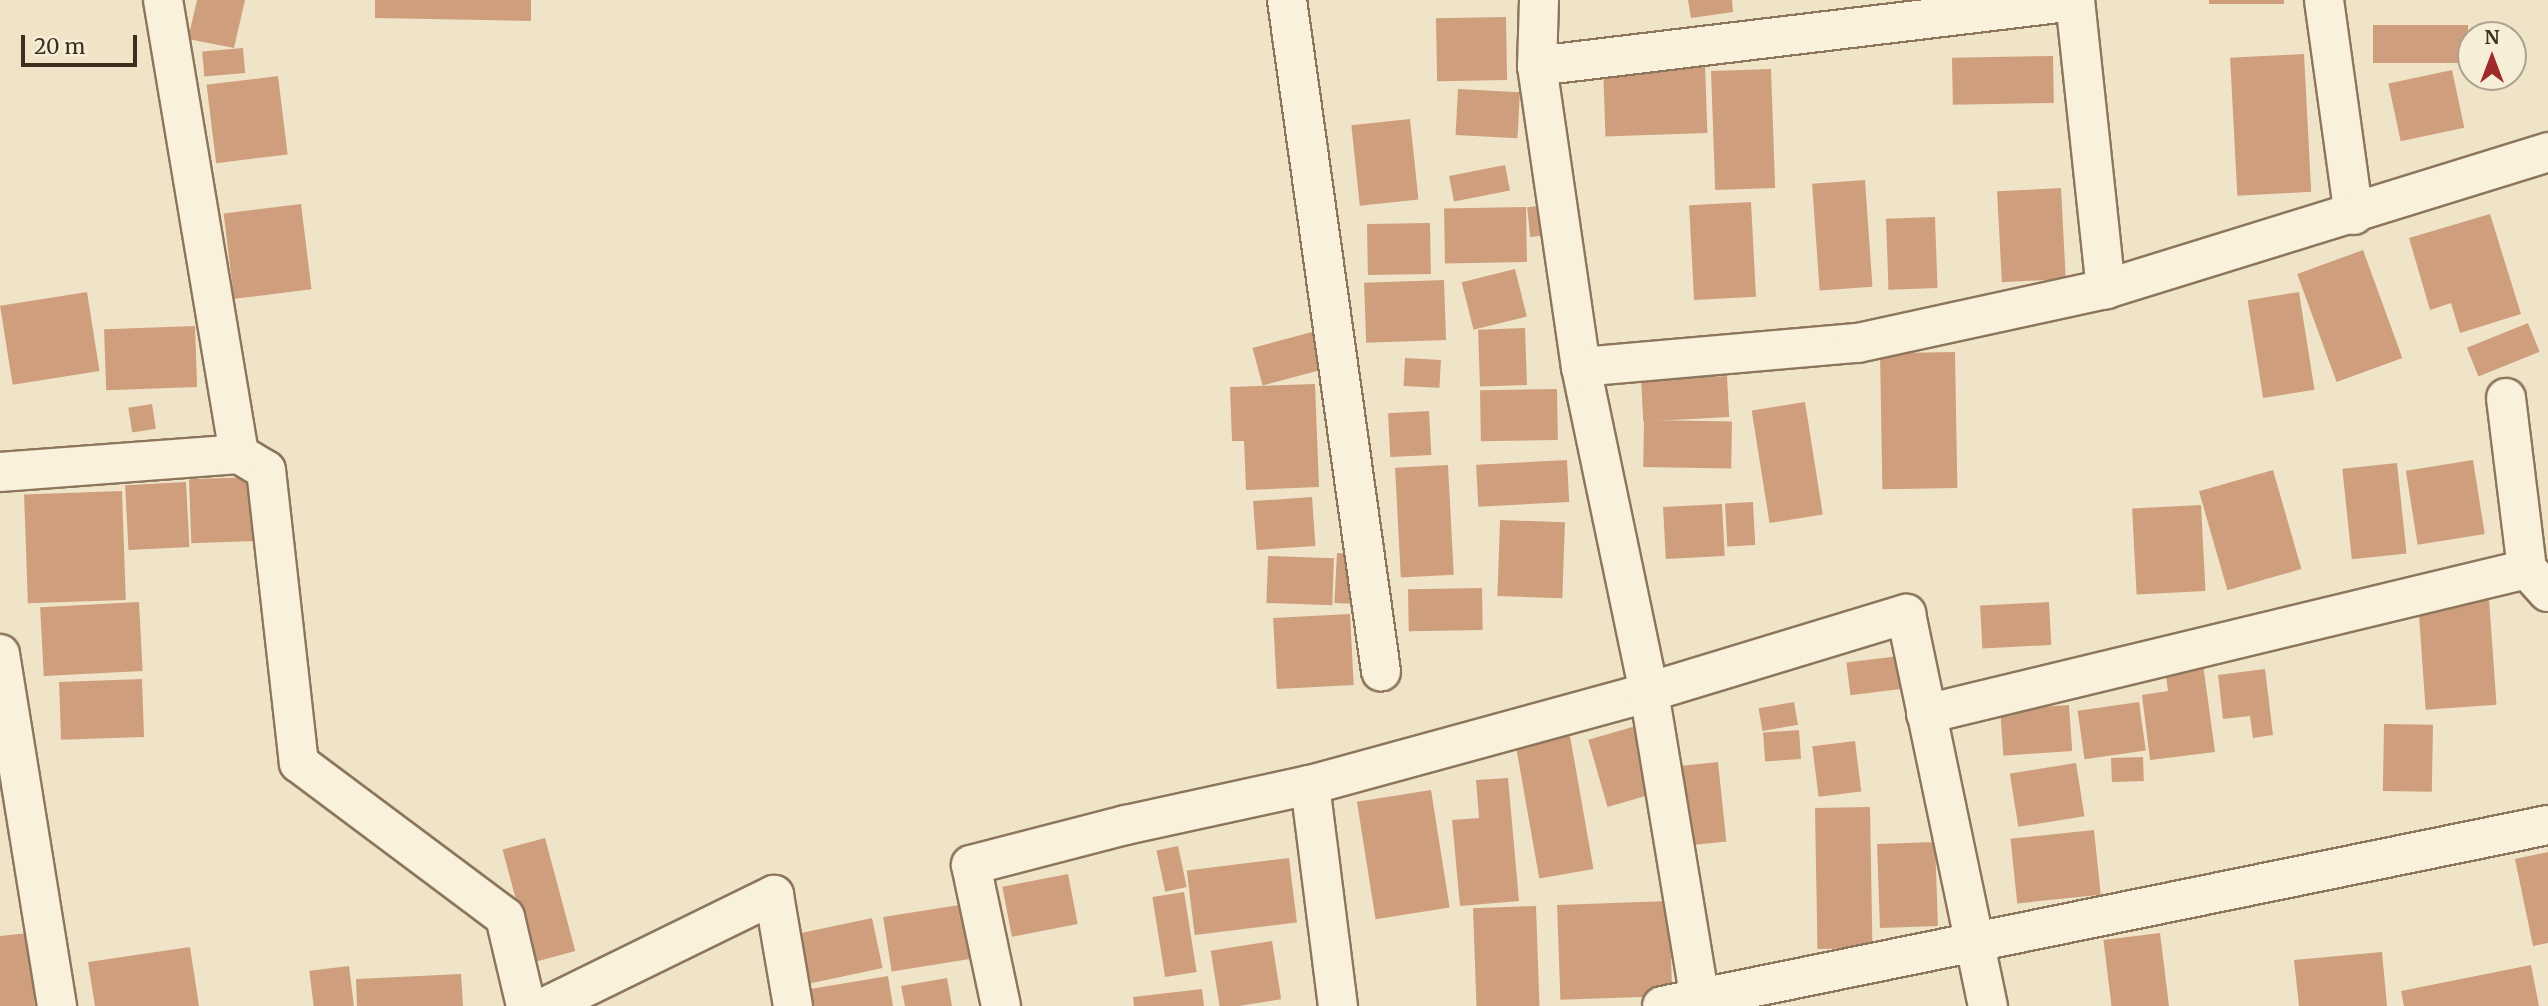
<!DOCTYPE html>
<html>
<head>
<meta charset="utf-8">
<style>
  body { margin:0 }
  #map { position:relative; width:2548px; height:1006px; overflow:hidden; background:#f0e4c8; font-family:Merriweather,serif }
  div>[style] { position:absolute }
  .building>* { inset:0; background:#cf9f7d; transform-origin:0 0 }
  .roads { filter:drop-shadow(2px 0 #8d765c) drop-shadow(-2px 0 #8d765c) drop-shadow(0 2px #8d765c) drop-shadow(0 -2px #8d765c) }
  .minor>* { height:38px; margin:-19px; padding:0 19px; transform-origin:19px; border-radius:19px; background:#faf1dc }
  span { translate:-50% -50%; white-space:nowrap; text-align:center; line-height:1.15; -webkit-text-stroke:5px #f7eed8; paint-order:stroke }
  .north { position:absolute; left:2457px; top:21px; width:70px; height:70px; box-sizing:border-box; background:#f7eed8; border:2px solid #ada18e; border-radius:50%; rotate:0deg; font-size:19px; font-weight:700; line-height:28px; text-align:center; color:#3d2e20 }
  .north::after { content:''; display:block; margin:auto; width:24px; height:32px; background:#9e2a2b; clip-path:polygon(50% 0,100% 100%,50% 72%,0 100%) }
  .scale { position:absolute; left:21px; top:35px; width:116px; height:32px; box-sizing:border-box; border:4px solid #3d2e20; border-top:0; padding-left:9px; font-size:21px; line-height:24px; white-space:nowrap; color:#3d2e20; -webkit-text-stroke:5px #f7eed8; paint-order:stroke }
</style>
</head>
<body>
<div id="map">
  <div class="building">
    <div style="clip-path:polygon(197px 0,245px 0,234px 48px,188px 39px)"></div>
    <div style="clip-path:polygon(375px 0,531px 0,531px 21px,375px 18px)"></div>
    <div style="clip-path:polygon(1688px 0,1732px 0,1733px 12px,1691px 18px)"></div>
    <div style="left:2209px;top:0;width:75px;height:4px"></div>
    <div style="left:1506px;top:17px;width:63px;height:70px;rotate:89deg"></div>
    <div style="left:2468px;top:25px;width:38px;height:95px;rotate:90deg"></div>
    <div style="left:243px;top:48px;width:25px;height:41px;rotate:85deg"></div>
    <div style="left:2304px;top:54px;width:138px;height:74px;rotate:87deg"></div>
    <div style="left:2053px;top:56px;width:47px;height:101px;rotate:89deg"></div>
    <div style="left:1705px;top:64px;width:69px;height:102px;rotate:88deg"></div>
    <div style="left:1771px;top:69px;width:119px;height:60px;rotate:88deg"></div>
    <div style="left:2452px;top:70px;width:59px;height:65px;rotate:78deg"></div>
    <div style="left:278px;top:76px;width:79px;height:72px;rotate:83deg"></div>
    <div style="left:1458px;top:89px;width:62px;height:46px;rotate:3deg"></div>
    <div style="left:1410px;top:119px;width:81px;height:59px;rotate:84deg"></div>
    <div style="left:1505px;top:165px;width:26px;height:57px;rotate:79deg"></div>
    <div style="left:1865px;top:180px;width:107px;height:53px;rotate:86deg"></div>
    <div style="left:2061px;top:188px;width:91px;height:64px;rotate:87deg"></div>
    <div style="left:1751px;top:202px;width:95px;height:62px;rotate:87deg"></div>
    <div style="left:301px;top:204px;width:86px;height:78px;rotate:83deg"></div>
    <div style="left:1548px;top:205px;width:30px;height:21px;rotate:84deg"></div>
    <div style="left:1526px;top:207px;width:55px;height:82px;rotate:89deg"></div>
    <div style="clip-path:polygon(2490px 214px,2521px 314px,2460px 333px,2451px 303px,2430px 310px,2409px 238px)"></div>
    <div style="left:1935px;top:217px;width:71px;height:49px;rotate:88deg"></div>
    <div style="left:1430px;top:223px;width:51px;height:63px;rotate:89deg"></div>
    <div style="left:2363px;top:250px;width:115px;height:70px;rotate:70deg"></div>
    <div style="left:1515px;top:269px;width:49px;height:55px;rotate:76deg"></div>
    <div style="left:1444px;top:280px;width:60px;height:80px;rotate:88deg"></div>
    <div style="left:87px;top:292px;width:80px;height:88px;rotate:81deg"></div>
    <div style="left:2299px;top:292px;width:99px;height:52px;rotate:81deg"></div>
    <div style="left:2528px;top:323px;width:31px;height:66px;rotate:68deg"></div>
    <div style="left:195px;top:326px;width:61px;height:91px;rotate:88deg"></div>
    <div style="left:1525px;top:328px;width:57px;height:47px;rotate:88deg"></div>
    <div style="left:1323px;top:329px;width:39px;height:73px;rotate:75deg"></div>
    <div style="left:1955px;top:352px;width:136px;height:75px;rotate:89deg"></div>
    <div style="left:1405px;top:358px;width:36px;height:28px;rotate:3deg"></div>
    <div style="left:1727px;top:376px;width:41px;height:86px;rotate:87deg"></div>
    <div style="clip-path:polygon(1315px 384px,1319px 487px,1246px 490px,1244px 441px,1232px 441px,1230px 387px)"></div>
    <div style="left:1557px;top:389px;width:51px;height:77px;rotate:89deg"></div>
    <div style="left:1805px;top:402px;width:114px;height:54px;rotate:81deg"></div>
    <div style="left:152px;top:404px;width:25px;height:24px;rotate:81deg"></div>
    <div style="left:1429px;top:411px;width:44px;height:41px;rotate:87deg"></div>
    <div style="left:1644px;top:420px;width:88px;height:47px;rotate:1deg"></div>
    <div style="left:1567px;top:460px;width:42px;height:91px;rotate:87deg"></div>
    <div style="left:2473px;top:460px;width:75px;height:68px;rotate:81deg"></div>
    <div style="left:2397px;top:463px;width:91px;height:55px;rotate:84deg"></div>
    <div style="left:1448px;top:465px;width:110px;height:53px;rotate:87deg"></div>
    <div style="left:2273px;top:470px;width:103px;height:77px;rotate:74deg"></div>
    <div style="left:252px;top:477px;width:64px;height:63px;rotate:88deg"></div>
    <div style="left:186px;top:482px;width:65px;height:61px;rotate:87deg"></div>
    <div style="left:122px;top:491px;width:109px;height:98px;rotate:88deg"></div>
    <div style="left:1312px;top:497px;width:49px;height:59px;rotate:86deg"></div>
    <div style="left:1753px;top:502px;width:43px;height:28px;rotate:87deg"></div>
    <div style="left:1722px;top:504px;width:52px;height:59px;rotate:87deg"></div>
    <div style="left:2201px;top:505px;width:86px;height:69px;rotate:87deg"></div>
    <div style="left:1500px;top:520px;width:65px;height:76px;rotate:2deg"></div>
    <div style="left:1337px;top:553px;width:17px;height:50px;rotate:3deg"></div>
    <div style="left:1268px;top:556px;width:66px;height:47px;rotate:2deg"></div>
    <div style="left:1482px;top:588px;width:42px;height:74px;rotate:89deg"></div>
    <div style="left:2489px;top:598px;width:107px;height:71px;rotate:86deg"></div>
    <div style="left:139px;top:602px;width:69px;height:99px;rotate:87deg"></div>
    <div style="left:2049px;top:602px;width:43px;height:69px;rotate:87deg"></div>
    <div style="left:1350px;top:614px;width:71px;height:77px;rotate:87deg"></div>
    <div style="left:1899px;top:656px;width:33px;height:53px;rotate:83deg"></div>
    <div style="clip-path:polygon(2203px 664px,2215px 752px,2150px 760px,2142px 695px,2168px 691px,2165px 668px)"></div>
    <div style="clip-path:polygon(2265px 669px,2273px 735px,2253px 738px,2250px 716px,2223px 719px,2218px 675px)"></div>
    <div style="left:142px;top:679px;width:58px;height:83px;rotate:88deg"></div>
    <div style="left:1794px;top:702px;width:23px;height:36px;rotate:80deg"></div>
    <div style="left:2139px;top:702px;width:49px;height:62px;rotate:82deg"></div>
    <div style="left:2069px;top:705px;width:46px;height:69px;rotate:86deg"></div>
    <div style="left:1643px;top:724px;width:70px;height:57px;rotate:74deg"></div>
    <div style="left:2384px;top:724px;width:49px;height:67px;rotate:1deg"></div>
    <div style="left:1799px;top:730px;width:29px;height:36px;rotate:86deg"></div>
    <div style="left:1570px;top:736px;width:135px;height:55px;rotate:80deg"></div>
    <div style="left:1855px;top:741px;width:51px;height:43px;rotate:83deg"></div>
    <div style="left:2143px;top:757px;width:24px;height:32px;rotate:88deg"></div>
    <div style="left:1718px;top:762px;width:80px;height:53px;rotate:84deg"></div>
    <div style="left:2076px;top:763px;width:54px;height:67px;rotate:81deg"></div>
    <div style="clip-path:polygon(1508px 778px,1519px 901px,1460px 906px,1452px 820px,1479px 818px,1476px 780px)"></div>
    <div style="left:1431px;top:790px;width:119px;height:75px;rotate:81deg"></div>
    <div style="left:1870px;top:807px;width:141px;height:55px;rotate:89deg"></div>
    <div style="left:2094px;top:830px;width:65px;height:84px;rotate:84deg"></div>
    <div style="left:545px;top:838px;width:117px;height:44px;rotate:75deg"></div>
    <div style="left:1935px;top:842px;width:84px;height:58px;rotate:88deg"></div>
    <div style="left:1178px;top:846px;width:42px;height:22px;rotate:78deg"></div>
    <div style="clip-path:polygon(2548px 852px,2548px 943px,2533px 946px,2515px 859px)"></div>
    <div style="left:1289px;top:858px;width:65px;height:103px;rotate:83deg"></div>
    <div style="left:1068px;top:874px;width:51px;height:67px;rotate:79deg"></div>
    <div style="left:1184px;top:892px;width:81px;height:32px;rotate:81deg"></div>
    <div style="left:1669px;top:901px;width:95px;height:112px;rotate:88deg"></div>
    <div style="left:972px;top:903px;width:55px;height:90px;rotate:81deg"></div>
    <div style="left:1536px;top:906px;width:100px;height:63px;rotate:88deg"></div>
    <div style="left:872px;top:918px;width:51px;height:88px;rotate:78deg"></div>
    <div style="clip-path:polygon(28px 933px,35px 1006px,0 1006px,0 936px)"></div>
    <div style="left:2160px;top:933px;width:74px;height:57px;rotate:83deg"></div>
    <div style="left:1272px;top:941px;width:59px;height:62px;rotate:81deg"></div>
    <div style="clip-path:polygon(190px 947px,199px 1006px,95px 1006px,88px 962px)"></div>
    <div style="clip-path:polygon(2382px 952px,2387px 1006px,2299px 1006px,2294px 960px)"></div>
    <div style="clip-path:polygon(2531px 965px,2539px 1006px,2404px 1006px,2401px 991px)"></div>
    <div style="left:349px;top:966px;width:40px;height:40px;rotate:83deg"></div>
    <div style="clip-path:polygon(461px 974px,463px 1006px,357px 1006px,356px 979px)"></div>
    <div style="clip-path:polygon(888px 976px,893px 1006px,813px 1006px,810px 989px)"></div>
    <div style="clip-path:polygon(947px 978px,952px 1006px,905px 1006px,901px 986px)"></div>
    <div style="clip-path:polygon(1202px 989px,1204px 1006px,1134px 1006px,1133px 997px)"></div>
  </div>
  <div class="roads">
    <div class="minor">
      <div style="left:1287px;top:0;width:678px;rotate:82.03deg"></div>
      <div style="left:1539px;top:0;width:66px;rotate:91.7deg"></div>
      <div style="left:1537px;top:66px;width:304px;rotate:81.7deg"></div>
      <div style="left:1581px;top:367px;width:332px;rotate:78.2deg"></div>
      <div style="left:1649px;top:692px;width:311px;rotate:80.6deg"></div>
      <div style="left:2075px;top:0;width:291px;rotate:83.9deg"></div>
      <div style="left:2324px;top:0;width:217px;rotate:82.1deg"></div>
      <div style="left:1537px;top:66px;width:542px;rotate:-6.89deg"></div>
      <div style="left:1581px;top:367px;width:278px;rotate:-5deg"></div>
      <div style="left:1858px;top:343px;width:254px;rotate:-12.3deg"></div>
      <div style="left:2106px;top:289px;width:463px;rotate:-17.2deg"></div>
      <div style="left:2506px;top:398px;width:172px;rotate:83deg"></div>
      <div style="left:239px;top:454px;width:31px;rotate:31deg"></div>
      <div style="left:266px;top:470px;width:295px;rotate:83.6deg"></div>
      <div style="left:299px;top:763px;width:257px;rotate:36.8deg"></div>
      <div style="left:505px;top:917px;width:91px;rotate:76.7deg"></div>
      <div style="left:0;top:472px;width:240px;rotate:-4.3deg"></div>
      <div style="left:239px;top:454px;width:460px;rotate:-99.5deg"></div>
      <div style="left:0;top:654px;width:357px;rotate:80.8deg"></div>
      <div style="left:1926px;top:714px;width:618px;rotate:-13.56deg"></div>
      <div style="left:2527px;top:569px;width:31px;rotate:48deg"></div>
      <div style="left:1310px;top:785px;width:223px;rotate:82.8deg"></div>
      <div style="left:547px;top:1006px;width:253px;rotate:-26.1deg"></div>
      <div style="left:774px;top:895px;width:113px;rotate:80.3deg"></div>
      <div style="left:1001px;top:1006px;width:144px;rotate:-102deg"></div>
      <div style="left:971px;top:865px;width:160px;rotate:-14.5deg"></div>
      <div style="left:1126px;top:825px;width:188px;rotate:-12.3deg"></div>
      <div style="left:1310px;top:785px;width:352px;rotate:-15.3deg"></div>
      <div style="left:1649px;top:692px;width:269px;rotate:-16.9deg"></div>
      <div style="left:1906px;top:614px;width:400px;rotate:78.2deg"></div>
      <div style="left:1662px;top:1006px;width:904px;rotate:-11.55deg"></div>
    </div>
  </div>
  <div class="north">N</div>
  <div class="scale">20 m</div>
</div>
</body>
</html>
